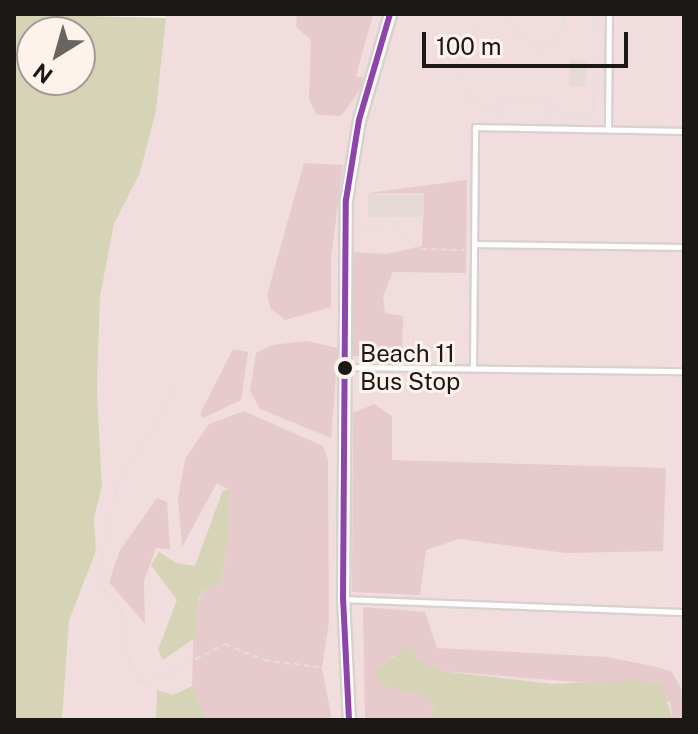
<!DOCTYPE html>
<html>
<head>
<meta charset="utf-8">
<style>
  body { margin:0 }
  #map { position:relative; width:698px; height:734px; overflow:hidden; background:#faf4ef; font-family:"Public Sans",sans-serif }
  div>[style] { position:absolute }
  .green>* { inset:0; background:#f1dddd }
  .forest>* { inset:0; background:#e6cacc }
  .water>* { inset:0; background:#d6d4b6 }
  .building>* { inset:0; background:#e5dad6; transform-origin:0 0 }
  .path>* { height:2px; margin-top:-1px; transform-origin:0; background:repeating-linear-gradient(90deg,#e2e0df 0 6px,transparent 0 10px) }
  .roads { filter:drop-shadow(2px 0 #d7d2ce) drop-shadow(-2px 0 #d7d2ce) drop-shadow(0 2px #d7d2ce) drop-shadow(0 -2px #d7d2ce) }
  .lane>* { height:5px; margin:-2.5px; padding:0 2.5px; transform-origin:2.5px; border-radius:2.5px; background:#fefdfd }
  .street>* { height:11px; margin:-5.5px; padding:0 5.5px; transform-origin:5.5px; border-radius:5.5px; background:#fefdfd }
  .bus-1>* { height:6px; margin:-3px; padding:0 3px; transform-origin:3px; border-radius:3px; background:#8e44ad }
  .dots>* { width:22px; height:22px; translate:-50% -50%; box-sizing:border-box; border:4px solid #fef3eb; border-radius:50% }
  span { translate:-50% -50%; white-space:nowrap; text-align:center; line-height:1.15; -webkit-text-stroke:6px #fef3eb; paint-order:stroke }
  .bus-label { font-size:24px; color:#1c1815 }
  .left { translate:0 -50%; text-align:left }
  .frame { position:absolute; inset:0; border:16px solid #1c1815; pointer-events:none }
  .north { position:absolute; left:16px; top:16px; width:80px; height:80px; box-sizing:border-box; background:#fef3eb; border:2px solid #a49b95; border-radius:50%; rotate:217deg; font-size:22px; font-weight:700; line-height:32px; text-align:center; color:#1c1815 }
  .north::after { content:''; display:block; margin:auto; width:28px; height:36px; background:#6a6561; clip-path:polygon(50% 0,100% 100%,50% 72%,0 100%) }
  .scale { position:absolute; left:422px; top:32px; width:206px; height:36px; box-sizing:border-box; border:4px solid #1c1815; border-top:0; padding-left:10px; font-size:24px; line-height:28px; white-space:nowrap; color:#1c1815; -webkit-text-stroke:6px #fef3eb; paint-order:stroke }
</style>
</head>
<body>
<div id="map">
  <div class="green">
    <div style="clip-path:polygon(166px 14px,684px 14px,684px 720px,62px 720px,69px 621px,96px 551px,94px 518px,102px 487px,97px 390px,100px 298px,114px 224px,140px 173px,156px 111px)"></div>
  </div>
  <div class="forest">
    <div style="clip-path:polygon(297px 14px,373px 14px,356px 76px,365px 78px,362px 87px,341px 116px,317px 115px,309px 100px,311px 40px,296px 27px)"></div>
    <div style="clip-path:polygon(304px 163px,343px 165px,331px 258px,331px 307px,285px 320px,271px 309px,267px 295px)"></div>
    <div style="clip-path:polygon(467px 180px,466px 273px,393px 272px,383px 297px,385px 313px,403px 316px,402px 356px,350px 356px,353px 252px,387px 254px,422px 246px,424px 193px,368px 193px)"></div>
    <div style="clip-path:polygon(307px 341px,338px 348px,331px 438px,260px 409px,250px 391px,256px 353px,272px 345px)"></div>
    <div style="clip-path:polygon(233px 349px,248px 352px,241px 400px,203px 418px,200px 414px)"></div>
    <div style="clip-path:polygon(374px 404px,392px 416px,392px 460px,666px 468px,663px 551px,566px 553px,459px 539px,426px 550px,420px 595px,352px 592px,353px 413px)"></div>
    <div style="clip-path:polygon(244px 411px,323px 446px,328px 460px,329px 622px,322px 668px,332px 720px,206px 720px,192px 686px,194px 613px,204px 590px,220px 584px,230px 528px,229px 490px,217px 483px,182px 547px,178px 499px,185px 459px,209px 424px)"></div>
    <div style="clip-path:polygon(157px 498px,167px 502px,170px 549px,156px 548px,144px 581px,145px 624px,109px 582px,120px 550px)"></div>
    <div style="clip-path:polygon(363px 607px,425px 612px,437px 648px,607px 657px,658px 667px,672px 672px,681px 688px,684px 720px,673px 720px,670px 702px,590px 683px,441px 671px,401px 653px,391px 657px,393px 687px,428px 697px,434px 710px,428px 720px,365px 720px)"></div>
  </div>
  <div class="water">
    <div style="clip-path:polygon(evenodd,14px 14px,166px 18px,156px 111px,140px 173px,114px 224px,100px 298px,97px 390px,102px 487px,94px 518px,96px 551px,69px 621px,62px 720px,14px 720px,14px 14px,32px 32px,80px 32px,80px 80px,32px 80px,32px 32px)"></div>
    <div style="clip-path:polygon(223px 490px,229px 490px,230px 528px,220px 584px,204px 590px,199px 599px,196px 637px,163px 660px,158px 650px,177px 600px,151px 565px,159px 552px,176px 563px,195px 566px)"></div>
    <div style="clip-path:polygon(408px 645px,415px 647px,414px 658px,441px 671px,552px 684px,636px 680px,661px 684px,673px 720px,428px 720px,434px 710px,428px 697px,380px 684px,377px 678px,376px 671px)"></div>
    <div style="clip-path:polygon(192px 686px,206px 720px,156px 720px,157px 690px,173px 695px)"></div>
  </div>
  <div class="building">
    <div style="left:570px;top:60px;width:17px;height:26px;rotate:3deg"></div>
    <div style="left:368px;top:193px;width:56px;height:24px"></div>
  </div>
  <div class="path">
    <div style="left:482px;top:14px;width:59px;rotate:116.1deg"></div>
    <div style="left:456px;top:67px;width:34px;rotate:67deg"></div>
    <div style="left:469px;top:98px;width:20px;rotate:30deg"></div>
    <div style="left:486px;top:108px;width:30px;rotate:-20deg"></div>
    <div style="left:514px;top:98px;width:33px;rotate:2deg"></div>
    <div style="left:547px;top:99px;width:27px;rotate:36deg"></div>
    <div style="left:569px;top:115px;width:19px;rotate:3deg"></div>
    <div style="left:588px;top:116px;width:6px;rotate:-39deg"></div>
    <div style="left:593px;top:112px;width:98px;rotate:-90.6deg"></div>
    <div style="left:509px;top:14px;width:24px;rotate:66deg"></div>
    <div style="left:519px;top:36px;width:24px;rotate:33deg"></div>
    <div style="left:539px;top:49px;width:20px;rotate:-24deg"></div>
    <div style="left:557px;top:41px;width:28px;rotate:-73deg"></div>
    <div style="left:547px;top:118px;width:17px;rotate:-90deg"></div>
    <div style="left:501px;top:119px;width:13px;rotate:-90deg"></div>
    <div style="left:360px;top:230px;width:40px;rotate:-14.4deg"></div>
    <div style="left:399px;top:220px;width:12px;rotate:95deg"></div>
    <div style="left:398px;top:232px;width:29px;rotate:36deg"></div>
    <div style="left:421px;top:249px;width:44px;rotate:1.3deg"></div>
    <div style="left:174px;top:389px;width:116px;rotate:119.9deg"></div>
    <div style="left:116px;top:490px;width:54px;rotate:102.8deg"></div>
    <div style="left:104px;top:543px;width:43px;rotate:92.7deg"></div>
    <div style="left:102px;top:586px;width:29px;rotate:52deg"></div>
    <div style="left:120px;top:609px;width:61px;rotate:79.6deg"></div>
    <div style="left:131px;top:669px;width:16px;rotate:55deg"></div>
    <div style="left:140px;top:682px;width:20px;rotate:-11deg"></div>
    <div style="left:160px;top:678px;width:73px;rotate:-27.6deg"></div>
    <div style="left:225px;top:644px;width:42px;rotate:22.3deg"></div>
    <div style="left:264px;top:660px;width:69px;rotate:7.5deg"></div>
  </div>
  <div class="roads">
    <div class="lane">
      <div style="left:608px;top:128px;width:114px;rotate:-89.5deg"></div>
      <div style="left:475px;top:244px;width:209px;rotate:0.8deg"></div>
      <div style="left:347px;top:367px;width:337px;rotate:0.7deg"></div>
      <div style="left:473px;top:368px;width:241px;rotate:-89.5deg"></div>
      <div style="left:475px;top:127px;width:209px;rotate:1.1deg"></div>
      <div style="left:344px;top:599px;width:340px;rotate:2.2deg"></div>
    </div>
    <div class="street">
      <div style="left:349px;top:720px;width:121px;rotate:-92.8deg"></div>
      <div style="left:343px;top:599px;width:399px;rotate:-89.6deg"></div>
      <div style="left:346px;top:200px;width:81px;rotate:-80.8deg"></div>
      <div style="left:359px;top:120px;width:110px;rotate:-73.7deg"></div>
    </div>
  </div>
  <div class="bus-1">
    <div style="left:349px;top:720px;width:121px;rotate:-92.8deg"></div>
    <div style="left:343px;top:599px;width:399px;rotate:-89.6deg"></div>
    <div style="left:346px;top:200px;width:81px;rotate:-80.8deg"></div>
    <div style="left:359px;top:120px;width:110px;rotate:-73.7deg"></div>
  </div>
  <div class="dots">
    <div style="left:345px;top:368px;background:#1c1815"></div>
  </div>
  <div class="bus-label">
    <span class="left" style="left:360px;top:368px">Beach 11<br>Bus Stop</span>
  </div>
  <div class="frame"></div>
  <div class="north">N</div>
  <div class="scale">100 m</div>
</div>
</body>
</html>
